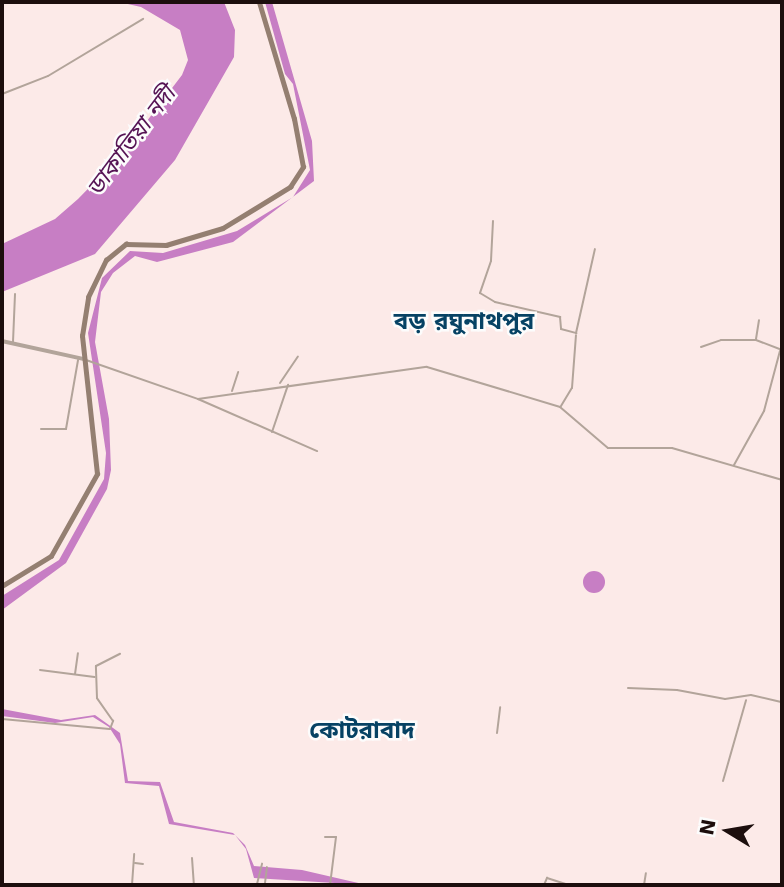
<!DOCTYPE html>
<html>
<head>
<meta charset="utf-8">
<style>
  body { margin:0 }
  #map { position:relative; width:784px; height:887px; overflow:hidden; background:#fceae8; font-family:"DejaVu Sans","Noto Sans Bengali",sans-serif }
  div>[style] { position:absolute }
  .water>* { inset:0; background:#c77ec4 }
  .round { border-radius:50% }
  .minor>* { height:2px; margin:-1px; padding:0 1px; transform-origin:1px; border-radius:1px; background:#b2a49a }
  .tertiary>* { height:3.5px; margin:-1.75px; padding:0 1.75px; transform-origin:1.75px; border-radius:1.75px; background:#b2a49a }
  .secondary>* { height:4.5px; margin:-2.25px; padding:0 2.25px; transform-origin:2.25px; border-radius:2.25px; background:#947f71 }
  span { translate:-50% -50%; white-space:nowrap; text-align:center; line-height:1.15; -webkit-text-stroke:5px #fcfcfc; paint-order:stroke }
  .water-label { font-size:23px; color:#551354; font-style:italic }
  .quarter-label { font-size:24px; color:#064264; font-weight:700 }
  .frame { position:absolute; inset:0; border:4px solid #1c0e0d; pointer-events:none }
  .north { position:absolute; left:693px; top:796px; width:70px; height:70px; -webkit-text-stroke:5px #fcfcfc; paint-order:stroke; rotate:281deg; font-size:19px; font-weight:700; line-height:28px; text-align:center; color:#1c0e0d }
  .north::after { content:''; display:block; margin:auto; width:24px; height:32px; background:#1c0e0d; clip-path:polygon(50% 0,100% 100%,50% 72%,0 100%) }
</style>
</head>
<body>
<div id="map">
  <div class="water">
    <div style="clip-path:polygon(119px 2px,224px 2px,235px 30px,234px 57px,175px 160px,95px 254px,2px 292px,2px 244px,55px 219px,78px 199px,121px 155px,182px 75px,188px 60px,180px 30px,141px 7px)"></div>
    <div style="clip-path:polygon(265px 2px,272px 2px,312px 141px,314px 181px,233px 242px,157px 262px,135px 256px,113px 273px,101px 292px,95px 342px,109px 419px,111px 470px,107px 489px,66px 563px,2px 610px,2px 596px,59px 560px,104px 479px,106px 453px,88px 333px,102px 278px,130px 251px,163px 253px,237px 231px,293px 197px,310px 170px,293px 84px,285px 74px)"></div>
    <div class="round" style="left:583px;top:571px;width:22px;height:22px"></div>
    <div style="clip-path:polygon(2px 709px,61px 720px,95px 715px,120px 733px,128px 781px,160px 782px,174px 822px,233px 833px,245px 845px,254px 866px,302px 870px,367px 885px,254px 878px,246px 849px,235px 835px,169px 824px,159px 786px,125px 783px,120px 744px,109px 727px,93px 717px,55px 723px,2px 716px)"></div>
  </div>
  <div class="minor">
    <div style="left:2px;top:94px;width:49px;rotate:-21.4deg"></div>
    <div style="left:48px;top:76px;width:111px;rotate:-31deg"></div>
    <div style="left:493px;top:221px;width:40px;rotate:92.9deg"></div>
    <div style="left:491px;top:261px;width:34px;rotate:109deg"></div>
    <div style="left:480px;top:293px;width:17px;rotate:31deg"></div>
    <div style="left:495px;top:302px;width:67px;rotate:13deg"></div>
    <div style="left:560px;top:317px;width:12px;rotate:85deg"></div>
    <div style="left:561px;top:329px;width:16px;rotate:15deg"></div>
    <div style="left:576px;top:333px;width:86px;rotate:-77.3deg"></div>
    <div style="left:756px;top:339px;width:19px;rotate:-81deg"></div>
    <div style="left:13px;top:342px;width:48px;rotate:-87.6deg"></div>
    <div style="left:701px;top:347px;width:21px;rotate:-19deg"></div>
    <div style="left:721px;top:340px;width:35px"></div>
    <div style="left:756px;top:340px;width:28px;rotate:21deg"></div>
    <div style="left:86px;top:360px;width:119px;rotate:19.2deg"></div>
    <div style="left:198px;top:399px;width:130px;rotate:23.6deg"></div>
    <div style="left:280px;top:383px;width:32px;rotate:-56deg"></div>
    <div style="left:232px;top:391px;width:20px;rotate:-72deg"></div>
    <div style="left:198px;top:399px;width:231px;rotate:-8deg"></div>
    <div style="left:427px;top:367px;width:139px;rotate:16.7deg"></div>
    <div style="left:560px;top:407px;width:63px;rotate:40.5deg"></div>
    <div style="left:608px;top:448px;width:64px"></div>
    <div style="left:672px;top:448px;width:115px;rotate:16.2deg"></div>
    <div style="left:561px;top:406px;width:21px;rotate:-59deg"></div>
    <div style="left:572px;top:388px;width:53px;rotate:-85.7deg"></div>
    <div style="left:41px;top:429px;width:25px"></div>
    <div style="left:66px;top:429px;width:70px;rotate:-80.1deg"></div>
    <div style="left:272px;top:432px;width:50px;rotate:-71.2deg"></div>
    <div style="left:734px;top:465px;width:62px;rotate:-60.9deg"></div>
    <div style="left:764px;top:411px;width:62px;rotate:-75.1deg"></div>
    <div style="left:40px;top:670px;width:55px;rotate:7.3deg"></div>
    <div style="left:75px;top:674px;width:21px;rotate:-82deg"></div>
    <div style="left:628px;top:688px;width:49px;rotate:2.3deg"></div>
    <div style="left:677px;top:690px;width:49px;rotate:10.6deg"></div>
    <div style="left:725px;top:699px;width:26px;rotate:-9deg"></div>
    <div style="left:751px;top:695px;width:32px;rotate:13deg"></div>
    <div style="left:2px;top:719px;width:108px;rotate:5.3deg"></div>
    <div style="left:110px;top:729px;width:9px;rotate:-69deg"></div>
    <div style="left:113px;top:721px;width:28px;rotate:-125deg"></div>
    <div style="left:97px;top:698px;width:32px;rotate:-92deg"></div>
    <div style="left:96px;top:666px;width:27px;rotate:-27deg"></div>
    <div style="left:497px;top:733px;width:26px;rotate:-83deg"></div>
    <div style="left:723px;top:781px;width:84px;rotate:-74.1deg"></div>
    <div style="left:325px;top:837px;width:11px"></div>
    <div style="left:336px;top:837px;width:48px;rotate:97.1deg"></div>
    <div style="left:192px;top:858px;width:26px;rotate:86deg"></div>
    <div style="left:135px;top:863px;width:8px;rotate:7deg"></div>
    <div style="left:265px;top:883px;width:16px;rotate:-83deg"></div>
    <div style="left:257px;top:884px;width:21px;rotate:-76deg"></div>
    <div style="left:132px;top:885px;width:31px;rotate:-86deg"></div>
    <div style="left:530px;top:885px;width:6px"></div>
    <div style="left:544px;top:885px;width:8px;rotate:-67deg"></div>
    <div style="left:547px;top:878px;width:22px;rotate:18deg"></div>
    <div style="left:644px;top:885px;width:12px;rotate:-81deg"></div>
  </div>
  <div class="tertiary">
    <div style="left:2px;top:341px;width:84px;rotate:12.4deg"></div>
  </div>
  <div class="secondary">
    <div style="left:2px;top:586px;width:57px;rotate:-31.5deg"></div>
    <div style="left:51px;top:556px;width:94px;rotate:-60.7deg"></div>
    <div style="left:97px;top:474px;width:139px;rotate:-96.2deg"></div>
    <div style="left:82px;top:336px;width:39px;rotate:-81deg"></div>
    <div style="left:88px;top:297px;width:41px;rotate:-64.1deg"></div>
    <div style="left:106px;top:260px;width:26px;rotate:-39deg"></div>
    <div style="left:126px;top:244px;width:40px;rotate:1.4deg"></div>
    <div style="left:166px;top:245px;width:59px;rotate:-16.6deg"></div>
    <div style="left:223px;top:228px;width:79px;rotate:-31.5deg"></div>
    <div style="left:290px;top:187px;width:24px;rotate:-57deg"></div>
    <div style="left:303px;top:167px;width:49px;rotate:-100.6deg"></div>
    <div style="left:294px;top:119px;width:122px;rotate:-106.7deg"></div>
    <div style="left:192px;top:885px;width:91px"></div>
  </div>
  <div class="water-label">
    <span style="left:131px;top:141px;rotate:-53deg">ডাকাতিয়া নদী</span>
  </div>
  <div class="quarter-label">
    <span style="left:464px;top:322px">বড় রঘুনাথপুর</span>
    <span style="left:362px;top:731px">কোটরাবাদ</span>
  </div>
  <div class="frame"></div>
  <div class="north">N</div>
</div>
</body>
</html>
